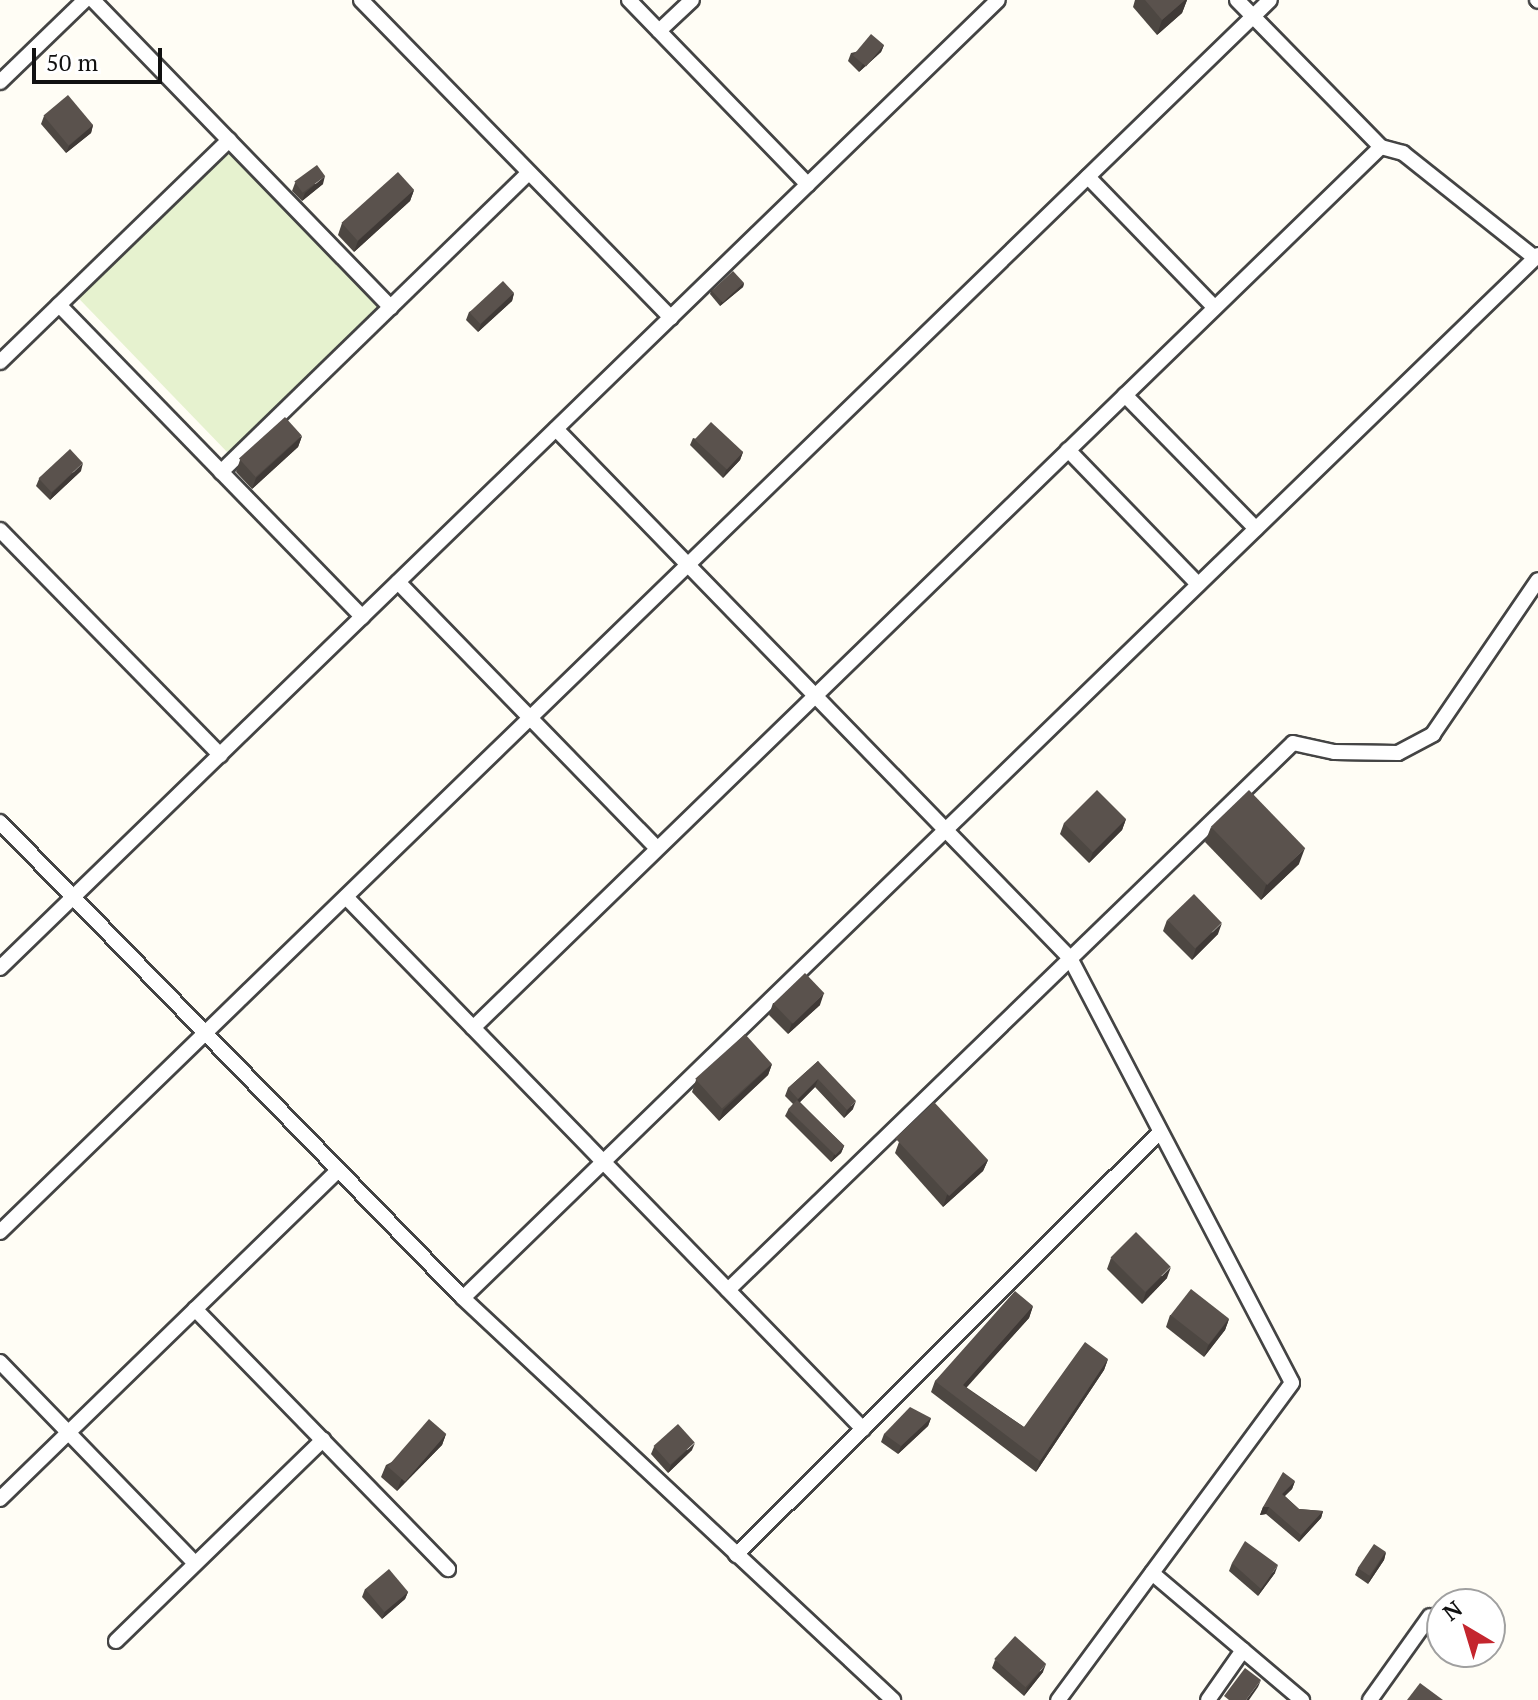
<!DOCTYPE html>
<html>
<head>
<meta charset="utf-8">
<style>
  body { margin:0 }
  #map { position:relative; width:1538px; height:1700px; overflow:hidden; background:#fffdf5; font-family:"PT Serif",serif }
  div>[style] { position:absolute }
  .pitch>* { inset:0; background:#e6f2cf; transform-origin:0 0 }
  .roads { filter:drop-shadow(2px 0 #444) drop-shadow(-2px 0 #444) drop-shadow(0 2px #444) drop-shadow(0 -2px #444) }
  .street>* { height:14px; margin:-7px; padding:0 7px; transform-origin:7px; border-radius:7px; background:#fff }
  .wall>* { inset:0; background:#4d4742 }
  .shaded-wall>* { inset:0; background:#3f3936 }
  .building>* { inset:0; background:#5a524d; transform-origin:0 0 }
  span { translate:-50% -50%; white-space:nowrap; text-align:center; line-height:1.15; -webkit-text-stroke:8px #fff; paint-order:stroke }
  .north { position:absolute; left:1426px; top:1588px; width:80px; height:80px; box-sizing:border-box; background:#fff; border:2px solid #a0a0a0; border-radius:50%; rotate:322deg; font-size:22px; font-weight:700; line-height:32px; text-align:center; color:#111 }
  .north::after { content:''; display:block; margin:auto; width:28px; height:36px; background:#c4262e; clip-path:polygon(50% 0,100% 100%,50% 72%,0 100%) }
  .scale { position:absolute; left:32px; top:48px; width:130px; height:36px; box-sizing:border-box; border:4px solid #111; border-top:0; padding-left:10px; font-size:24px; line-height:28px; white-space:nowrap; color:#111; -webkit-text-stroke:6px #fff; paint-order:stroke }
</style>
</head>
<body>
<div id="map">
  <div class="pitch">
    <div style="left:232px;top:149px;width:218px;height:214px;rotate:46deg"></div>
  </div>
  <div class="roads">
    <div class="street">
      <div style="left:93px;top:0;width:428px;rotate:45.9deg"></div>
      <div style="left:361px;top:0;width:444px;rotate:45.7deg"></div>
      <div style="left:629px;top:0;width:257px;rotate:45.9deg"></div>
      <div style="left:1237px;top:0;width:206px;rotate:45.6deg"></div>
      <div style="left:1381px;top:147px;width:23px;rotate:15deg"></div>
      <div style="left:1403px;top:153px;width:169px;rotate:38.5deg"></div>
      <div style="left:1537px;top:0;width:1px;rotate:45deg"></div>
      <div style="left:659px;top:31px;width:45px;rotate:-43.2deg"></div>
      <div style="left:0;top:82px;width:118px;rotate:-44deg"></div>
      <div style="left:1088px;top:177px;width:182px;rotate:45.9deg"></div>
      <div style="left:59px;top:305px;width:435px;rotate:45.8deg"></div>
      <div style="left:0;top:362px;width:319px;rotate:-44.1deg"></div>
      <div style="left:1125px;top:395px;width:187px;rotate:45.6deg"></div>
      <div style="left:556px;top:429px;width:738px;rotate:45.82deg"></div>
      <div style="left:1070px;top:958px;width:479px;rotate:62.4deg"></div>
      <div style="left:1292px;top:1383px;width:394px;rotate:126.4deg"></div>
      <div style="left:1068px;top:450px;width:187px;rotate:45.9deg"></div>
      <div style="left:221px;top:472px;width:429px;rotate:-44.2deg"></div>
      <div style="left:0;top:530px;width:315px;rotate:45.6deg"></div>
      <div style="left:398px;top:582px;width:371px;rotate:45.8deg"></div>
      <div style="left:0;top:822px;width:664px;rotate:45.79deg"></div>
      <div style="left:463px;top:1298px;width:589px;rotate:43.07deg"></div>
      <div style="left:346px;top:897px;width:742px;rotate:45.82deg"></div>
      <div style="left:0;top:968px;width:1390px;rotate:-44.13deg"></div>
      <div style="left:473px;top:1028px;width:1265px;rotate:-44.14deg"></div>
      <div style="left:0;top:1232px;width:1769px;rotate:-44.13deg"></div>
      <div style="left:728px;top:1290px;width:786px;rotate:-44.07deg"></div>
      <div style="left:1293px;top:743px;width:42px;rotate:12.4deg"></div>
      <div style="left:1334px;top:752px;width:64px;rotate:0.9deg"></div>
      <div style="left:1398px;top:753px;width:40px;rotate:-28deg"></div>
      <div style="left:1433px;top:734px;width:186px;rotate:-55.7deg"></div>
      <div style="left:463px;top:1298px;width:1498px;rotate:-44.13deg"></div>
      <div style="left:195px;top:1309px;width:363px;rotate:45.8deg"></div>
      <div style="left:0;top:1362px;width:280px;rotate:45.9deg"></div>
      <div style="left:0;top:1499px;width:472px;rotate:-44.2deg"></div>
      <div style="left:736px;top:1555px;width:598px;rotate:-44.93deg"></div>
      <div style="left:1152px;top:1573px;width:197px;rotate:40.3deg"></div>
      <div style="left:116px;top:1641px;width:289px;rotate:-44.2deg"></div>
      <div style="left:1208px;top:1700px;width:61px;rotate:-55deg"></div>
      <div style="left:1370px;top:1700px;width:103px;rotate:-54.5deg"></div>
    </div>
  </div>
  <div class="wall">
    <div style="clip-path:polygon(1135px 0,1187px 0,1182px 13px,1157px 35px,1133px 7px)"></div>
    <div style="clip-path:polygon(884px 45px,881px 52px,859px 72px,848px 61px,851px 53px)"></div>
    <div style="clip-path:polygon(44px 116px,93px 125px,91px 133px,66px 153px,41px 124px)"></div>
    <div style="clip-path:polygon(295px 183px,323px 184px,302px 201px,292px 191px)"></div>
    <div style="clip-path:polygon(414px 190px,410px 201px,354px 252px,338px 235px,342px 223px)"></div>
    <div style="clip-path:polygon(744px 283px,743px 287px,720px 306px,710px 294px,711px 290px)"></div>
    <div style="clip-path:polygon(514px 293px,512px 301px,478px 332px,466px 320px,469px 312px)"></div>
    <div style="clip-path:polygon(302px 436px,298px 447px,252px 489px,236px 472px,240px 460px)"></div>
    <div style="clip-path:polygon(693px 438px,743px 452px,740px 460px,723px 478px,690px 445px)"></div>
    <div style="clip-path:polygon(81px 471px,50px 500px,36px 486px,39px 479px)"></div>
    <div style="clip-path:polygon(1126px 819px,1122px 830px,1089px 863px,1060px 834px,1064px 823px)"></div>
    <div style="clip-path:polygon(1211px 827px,1299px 864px,1261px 900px,1205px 842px)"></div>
    <div style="clip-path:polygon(1167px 920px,1218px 934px,1192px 960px,1163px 931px)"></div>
    <div style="clip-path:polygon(773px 1003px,820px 1005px,788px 1034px,769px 1015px)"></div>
    <div style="clip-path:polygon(818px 1061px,853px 1109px,844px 1118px,815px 1087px,800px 1102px,844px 1146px,841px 1153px,831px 1162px,785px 1116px,788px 1110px,793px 1104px,785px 1096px,788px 1088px)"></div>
    <div style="clip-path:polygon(772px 1064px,768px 1075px,719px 1121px,692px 1092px,696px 1080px)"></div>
    <div style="clip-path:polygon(899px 1142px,988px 1160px,983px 1171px,943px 1207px,895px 1153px)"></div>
    <div style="clip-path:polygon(1111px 1258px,1167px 1278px,1142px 1304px,1107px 1269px)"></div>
    <div style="clip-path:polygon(1033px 1306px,1029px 1318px,966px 1387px,1024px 1427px,1108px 1359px,1104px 1370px,1036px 1472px,931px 1392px,935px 1381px)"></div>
    <div style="clip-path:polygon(1170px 1315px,1229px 1319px,1225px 1330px,1204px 1357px,1166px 1327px)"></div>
    <div style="clip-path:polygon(931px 1418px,928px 1426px,898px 1454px,881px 1442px,884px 1434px)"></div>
    <div style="clip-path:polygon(446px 1434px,442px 1445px,397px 1491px,381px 1477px,386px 1465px)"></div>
    <div style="clip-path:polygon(654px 1447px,692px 1450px,668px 1473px,651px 1454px)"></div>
    <div style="clip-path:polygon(1295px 1481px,1292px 1489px,1285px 1496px,1299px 1509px,1323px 1511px,1321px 1518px,1299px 1542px,1266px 1514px,1260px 1515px,1263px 1507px)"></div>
    <div style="clip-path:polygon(1386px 1552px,1384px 1560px,1368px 1584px,1355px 1575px,1358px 1568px)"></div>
    <div style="clip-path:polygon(1232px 1563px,1275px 1573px,1258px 1596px,1229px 1571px)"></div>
    <div style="clip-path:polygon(365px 1589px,408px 1592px,405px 1599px,382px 1619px,362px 1597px)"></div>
    <div style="clip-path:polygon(995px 1660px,1043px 1672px,1024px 1696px,992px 1668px)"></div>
  </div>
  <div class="shaded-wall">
    <div style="clip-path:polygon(1185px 0,1187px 0,1182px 13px,1157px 35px,1162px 20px)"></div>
    <div style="clip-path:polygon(884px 45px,881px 52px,859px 72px,862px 65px)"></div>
    <div style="clip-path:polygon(93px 125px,91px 133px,66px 153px,69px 146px)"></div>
    <div style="clip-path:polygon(325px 176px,323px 184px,302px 201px,305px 193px)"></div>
    <div style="clip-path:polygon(414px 190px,410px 201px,354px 252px,358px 241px)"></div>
    <div style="clip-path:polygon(744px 283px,743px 287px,720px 306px,721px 302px)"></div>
    <div style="clip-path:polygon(514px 293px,512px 301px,478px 332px,481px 324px)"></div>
    <div style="clip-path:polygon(302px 436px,298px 447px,252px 489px,256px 478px)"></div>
    <div style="clip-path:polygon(743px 452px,740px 460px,723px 478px,726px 470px)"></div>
    <div style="clip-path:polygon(83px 463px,81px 471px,50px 500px,52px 493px)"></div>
    <div style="clip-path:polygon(1126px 819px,1122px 830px,1089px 863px,1093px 852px)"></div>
    <div style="clip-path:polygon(1305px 848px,1299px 864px,1261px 900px,1266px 885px)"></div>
    <div style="clip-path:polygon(1222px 923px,1218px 934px,1192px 960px,1196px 948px)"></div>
    <div style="clip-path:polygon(824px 993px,820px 1005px,788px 1034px,792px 1023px)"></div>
    <div style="clip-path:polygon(772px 1064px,768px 1075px,719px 1121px,723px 1110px)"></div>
    <div style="clip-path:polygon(818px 1079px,815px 1087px,795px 1107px,798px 1099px)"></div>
    <div style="clip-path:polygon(856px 1101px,853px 1109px,844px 1118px,847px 1110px)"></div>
    <div style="clip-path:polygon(844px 1146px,841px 1153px,831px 1162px,834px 1155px)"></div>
    <div style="clip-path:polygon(988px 1160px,983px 1171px,943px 1207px,947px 1195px)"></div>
    <div style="clip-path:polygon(1171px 1267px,1167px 1278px,1142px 1304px,1146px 1292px)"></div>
    <div style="clip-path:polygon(1033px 1306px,1029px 1318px,959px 1396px,963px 1385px)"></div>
    <div style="clip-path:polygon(1229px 1319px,1225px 1330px,1204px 1357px,1208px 1346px)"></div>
    <div style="clip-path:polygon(1108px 1359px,1104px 1370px,1036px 1472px,1040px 1461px)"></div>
    <div style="clip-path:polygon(931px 1418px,928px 1426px,898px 1454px,901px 1446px)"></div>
    <div style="clip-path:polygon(446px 1434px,442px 1445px,397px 1491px,401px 1480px)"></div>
    <div style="clip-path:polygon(695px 1443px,692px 1450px,668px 1473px,671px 1465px)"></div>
    <div style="clip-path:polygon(1295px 1481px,1292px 1489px,1279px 1501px,1282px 1494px)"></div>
    <div style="clip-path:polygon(1263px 1507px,1269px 1507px,1266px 1514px,1260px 1515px)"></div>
    <div style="clip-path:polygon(1323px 1511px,1321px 1518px,1299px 1542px,1301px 1535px)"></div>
    <div style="clip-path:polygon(1386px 1552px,1384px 1560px,1368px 1584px,1371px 1576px)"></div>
    <div style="clip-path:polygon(1278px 1565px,1275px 1573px,1258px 1596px,1261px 1589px)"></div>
    <div style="clip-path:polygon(408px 1592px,405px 1599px,382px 1619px,385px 1611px)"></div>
    <div style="clip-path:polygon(1046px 1664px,1043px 1672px,1024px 1696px,1027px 1688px)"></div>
    <div style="clip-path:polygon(1261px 1680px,1258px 1687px,1249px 1700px,1246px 1700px)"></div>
  </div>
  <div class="building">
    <div style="clip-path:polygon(1145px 0,1185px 0,1162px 20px)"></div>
    <div style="left:871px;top:34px;width:17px;height:28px;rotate:40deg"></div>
    <div style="left:68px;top:95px;width:39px;height:32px;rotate:50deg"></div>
    <div style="left:317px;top:165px;width:14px;height:28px;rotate:54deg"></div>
    <div style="left:398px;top:172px;width:24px;height:76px;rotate:48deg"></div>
    <div style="left:733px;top:271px;width:16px;height:29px;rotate:47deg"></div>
    <div style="left:503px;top:281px;width:16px;height:46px;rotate:47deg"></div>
    <div style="left:285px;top:417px;width:25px;height:62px;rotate:48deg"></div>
    <div style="left:711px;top:422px;width:44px;height:24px;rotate:43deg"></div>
    <div style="left:70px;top:449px;width:19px;height:43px;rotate:47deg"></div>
    <div style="left:1097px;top:790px;width:41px;height:47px;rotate:45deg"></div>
    <div style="left:1249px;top:790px;width:81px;height:53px;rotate:46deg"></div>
    <div style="left:1194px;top:894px;width:40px;height:37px;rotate:46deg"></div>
    <div style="left:805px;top:973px;width:28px;height:44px;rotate:46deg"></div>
    <div style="left:745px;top:1034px;width:40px;height:67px;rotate:48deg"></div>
    <div style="clip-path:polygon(818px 1061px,856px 1101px,847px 1110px,818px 1079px,798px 1099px,788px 1088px)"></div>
    <div style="left:797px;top:1100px;width:66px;height:13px;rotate:44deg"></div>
    <div style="left:934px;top:1102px;width:79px;height:53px;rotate:47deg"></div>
    <div style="left:1136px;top:1232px;width:49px;height:36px;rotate:45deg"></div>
    <div style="left:1191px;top:1289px;width:48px;height:33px;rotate:38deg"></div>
    <div style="clip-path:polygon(1015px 1291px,1033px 1306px,963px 1385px,972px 1392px,1024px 1427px,1085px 1342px,1108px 1359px,1040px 1461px,935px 1381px)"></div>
    <div style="clip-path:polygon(910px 1407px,931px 1418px,901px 1446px,884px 1434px)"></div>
    <div style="left:429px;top:1419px;width:23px;height:63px;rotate:41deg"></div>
    <div style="left:678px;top:1424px;width:25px;height:33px;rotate:48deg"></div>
    <div style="clip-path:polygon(1283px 1472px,1295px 1481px,1282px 1494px,1299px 1509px,1323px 1511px,1301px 1535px,1269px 1507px,1263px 1507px)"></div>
    <div style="clip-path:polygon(1245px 1541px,1278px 1565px,1261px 1589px,1232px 1563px)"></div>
    <div style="left:1374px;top:1544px;width:14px;height:29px;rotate:34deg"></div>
    <div style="left:389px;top:1569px;width:30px;height:31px;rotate:50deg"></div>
    <div style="left:1015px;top:1636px;width:42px;height:31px;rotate:42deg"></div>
    <div style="clip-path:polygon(1245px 1668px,1261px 1680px,1246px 1700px,1229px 1700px,1224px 1696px)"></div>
    <div style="clip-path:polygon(1420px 1683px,1443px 1700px,1407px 1700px)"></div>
  </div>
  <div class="north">N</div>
  <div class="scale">50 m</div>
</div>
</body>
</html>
